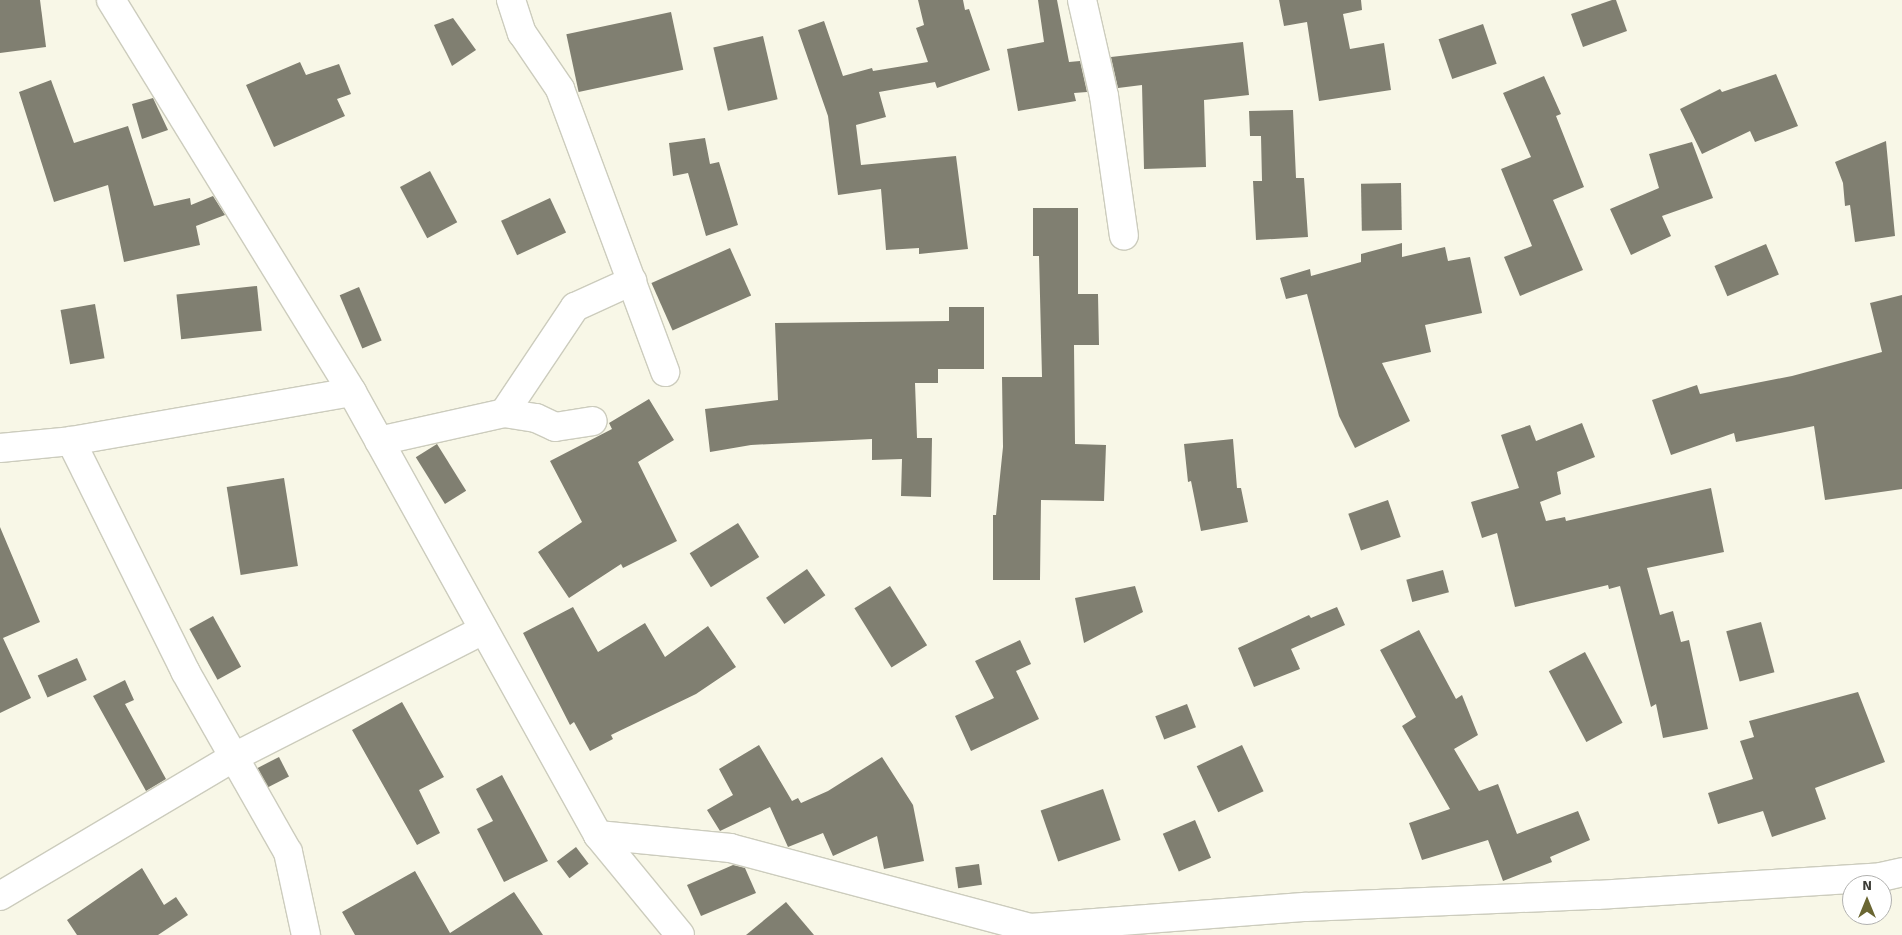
<!DOCTYPE html>
<html>
<head>
<meta charset="utf-8">
<style>
  body { margin:0 }
  #map { position:relative; width:1902px; height:935px; overflow:hidden; background:#f8f7e7; font-family:Signika,sans-serif }
  div>[style] { position:absolute }
  .building>* { inset:0; background:#807f71; transform-origin:0 0 }
  .roads { filter:drop-shadow(1px 0 #ccccbd) drop-shadow(-1px 0 #ccccbd) drop-shadow(0 1px #ccccbd) drop-shadow(0 -1px #ccccbd) }
  .street>* { height:28px; margin:-14px; padding:0 14px; transform-origin:14px; border-radius:14px; background:#fff }
  span { translate:-50% -50%; white-space:nowrap; text-align:center; line-height:1.15; -webkit-text-stroke:5px #fff; paint-order:stroke }
  .north { position:absolute; left:1842px; top:875px; width:50px; height:50px; box-sizing:border-box; background:#fff; border:1px solid #b1b1af; border-radius:50%; rotate:0deg; font-size:14px; font-weight:700; line-height:20px; text-align:center; color:#3c3c36 }
  .north::after { content:''; display:block; margin:auto; width:18px; height:22px; background:#6a6632; clip-path:polygon(50% 0,100% 100%,50% 72%,0 100%) }
</style>
</head>
<body>
<div id="map">
  <div class="building">
    <div style="clip-path:polygon(0 0,40px 0,46px 47px,0 53px)"></div>
    <div style="clip-path:polygon(918px 0,963px 0,965px 10px,969px 9px,990px 70px,937px 88px,935px 82px,879px 92px,886px 117px,856px 125px,861px 165px,956px 156px,968px 249px,919px 254px,919px 248px,886px 250px,881px 189px,838px 195px,828px 116px,798px 30px,824px 21px,843px 76px,872px 68px,873px 71px,928px 62px,916px 28px,924px 25px)"></div>
    <div style="clip-path:polygon(1038px 0,1057px 0,1069px 62px,1080px 61px,1087px 92px,1074px 93px,1076px 101px,1018px 111px,1007px 49px,1044px 42px)"></div>
    <div style="clip-path:polygon(1279px 0,1361px 0,1362px 10px,1343px 14px,1350px 49px,1384px 43px,1391px 90px,1319px 101px,1307px 22px,1284px 26px)"></div>
    <div style="clip-path:polygon(1612px 0,1616px 0,1627px 31px,1583px 47px,1571px 14px)"></div>
    <div style="left:671px;top:12px;width:59px;height:107px;rotate:78deg"></div>
    <div style="clip-path:polygon(453px 18px,476px 50px,452px 66px,434px 25px)"></div>
    <div style="left:1483px;top:24px;width:42px;height:47px;rotate:71deg"></div>
    <div style="left:763px;top:36px;width:65px;height:51px;rotate:77deg"></div>
    <div style="clip-path:polygon(1243px 42px,1249px 95px,1204px 100px,1206px 167px,1144px 169px,1142px 85px,1118px 88px,1111px 57px)"></div>
    <div style="clip-path:polygon(300px 62px,306px 75px,339px 64px,351px 94px,337px 99px,345px 116px,274px 147px,246px 85px)"></div>
    <div style="clip-path:polygon(1776px 74px,1798px 126px,1755px 142px,1750px 131px,1702px 154px,1680px 109px,1720px 89px,1722px 92px)"></div>
    <div style="clip-path:polygon(1544px 76px,1561px 114px,1556px 116px,1584px 187px,1553px 200px,1583px 270px,1520px 296px,1504px 257px,1532px 246px,1501px 169px,1531px 157px,1503px 93px)"></div>
    <div style="clip-path:polygon(51px 80px,74px 143px,128px 126px,154px 206px,190px 198px,191px 205px,213px 196px,225px 215px,196px 226px,200px 245px,124px 262px,108px 185px,54px 202px,19px 92px)"></div>
    <div style="clip-path:polygon(153px 98px,168px 130px,142px 139px,132px 104px)"></div>
    <div style="clip-path:polygon(1293px 110px,1296px 178px,1304px 178px,1308px 237px,1256px 240px,1253px 181px,1262px 181px,1261px 136px,1250px 136px,1249px 111px)"></div>
    <div style="clip-path:polygon(705px 138px,710px 164px,719px 162px,738px 225px,706px 236px,688px 173px,673px 176px,669px 143px)"></div>
    <div style="clip-path:polygon(1886px 141px,1895px 236px,1855px 242px,1850px 205px,1845px 206px,1843px 183px,1835px 162px)"></div>
    <div style="clip-path:polygon(1692px 142px,1713px 198px,1662px 216px,1671px 236px,1631px 255px,1610px 209px,1659px 188px,1649px 154px)"></div>
    <div style="left:430px;top:171px;width:58px;height:34px;rotate:62deg"></div>
    <div style="left:1401px;top:183px;width:47px;height:40px;rotate:89deg"></div>
    <div style="left:550px;top:198px;width:38px;height:54px;rotate:65deg"></div>
    <div style="clip-path:polygon(1033px 208px,1078px 208px,1078px 294px,1098px 294px,1099px 345px,1074px 345px,1075px 444px,1106px 445px,1104px 501px,1041px 500px,1040px 580px,993px 580px,993px 515px,996px 515px,1003px 447px,1002px 377px,1042px 377px,1039px 256px,1033px 256px)"></div>
    <div style="clip-path:polygon(1402px 243px,1402px 257px,1445px 247px,1448px 261px,1470px 257px,1482px 313px,1425px 325px,1431px 352px,1382px 363px,1410px 421px,1355px 448px,1339px 416px,1307px 294px,1286px 299px,1280px 278px,1310px 269px,1311px 276px,1361px 262px,1361px 254px)"></div>
    <div style="left:1766px;top:244px;width:33px;height:56px;rotate:67deg"></div>
    <div style="left:730px;top:248px;width:52px;height:86px;rotate:66deg"></div>
    <div style="left:257px;top:286px;width:45px;height:81px;rotate:84deg"></div>
    <div style="left:359px;top:287px;width:58px;height:21px;rotate:67deg"></div>
    <div style="clip-path:polygon(1902px 295px,1902px 489px,1825px 500px,1814px 426px,1736px 442px,1734px 433px,1671px 455px,1652px 400px,1697px 385px,1700px 394px,1792px 376px,1882px 352px,1870px 303px)"></div>
    <div style="left:95px;top:304px;width:55px;height:35px;rotate:80deg"></div>
    <div style="clip-path:polygon(949px 307px,984px 307px,984px 369px,938px 369px,938px 383px,915px 383px,917px 438px,932px 438px,931px 497px,901px 496px,902px 459px,872px 460px,872px 439px,751px 445px,710px 452px,705px 409px,778px 400px,775px 323px,949px 321px)"></div>
    <div style="clip-path:polygon(649px 399px,674px 440px,638px 462px,677px 541px,623px 568px,621px 564px,569px 598px,538px 552px,582px 522px,550px 461px,612px 429px,609px 423px)"></div>
    <div style="clip-path:polygon(1582px 423px,1595px 457px,1557px 472px,1561px 494px,1540px 502px,1546px 521px,1565px 517px,1566px 521px,1711px 488px,1724px 552px,1647px 568px,1660px 615px,1673px 611px,1681px 642px,1689px 640px,1708px 729px,1663px 738px,1656px 704px,1651px 707px,1620px 586px,1609px 589px,1608px 585px,1515px 607px,1497px 533px,1482px 538px,1471px 502px,1519px 488px,1501px 435px,1530px 425px,1536px 441px)"></div>
    <div style="clip-path:polygon(1233px 439px,1237px 488px,1241px 488px,1248px 522px,1201px 531px,1191px 481px,1188px 482px,1184px 444px)"></div>
    <div style="left:437px;top:444px;width:55px;height:25px;rotate:58deg"></div>
    <div style="left:284px;top:478px;width:89px;height:58px;rotate:81deg"></div>
    <div style="left:1388px;top:500px;width:39px;height:42px;rotate:71deg"></div>
    <div style="left:738px;top:523px;width:40px;height:57px;rotate:58deg"></div>
    <div style="clip-path:polygon(0 527px,40px 622px,3px 638px,31px 698px,0 713px)"></div>
    <div style="left:807px;top:569px;width:32px;height:50px;rotate:55deg"></div>
    <div style="left:1443px;top:570px;width:23px;height:38px;rotate:75deg"></div>
    <div style="left:890px;top:586px;width:70px;height:42px;rotate:58deg"></div>
    <div style="clip-path:polygon(1135px 586px,1143px 612px,1084px 643px,1075px 598px)"></div>
    <div style="clip-path:polygon(573px 607px,598px 652px,645px 623px,665px 657px,708px 626px,736px 667px,696px 694px,611px 735px,613px 739px,590px 751px,574px 722px,570px 725px,523px 633px)"></div>
    <div style="clip-path:polygon(1337px 607px,1345px 625px,1291px 649px,1300px 669px,1254px 687px,1238px 648px,1309px 615px,1311px 618px)"></div>
    <div style="left:213px;top:616px;width:58px;height:27px;rotate:61deg"></div>
    <div style="left:1761px;top:622px;width:52px;height:36px;rotate:75deg"></div>
    <div style="clip-path:polygon(1419px 630px,1456px 699px,1462px 695px,1478px 735px,1454px 749px,1479px 791px,1498px 784px,1517px 834px,1578px 811px,1590px 840px,1550px 857px,1552px 862px,1503px 881px,1488px 840px,1422px 860px,1409px 823px,1450px 809px,1402px 726px,1416px 717px,1380px 650px)"></div>
    <div style="clip-path:polygon(1020px 640px,1031px 664px,1016px 671px,1039px 719px,971px 751px,955px 716px,994px 698px,975px 661px)"></div>
    <div style="left:1585px;top:652px;width:80px;height:41px;rotate:62deg"></div>
    <div style="left:77px;top:658px;width:24px;height:43px;rotate:66deg"></div>
    <div style="clip-path:polygon(125px 680px,134px 700px,125px 704px,166px 779px,146px 791px,93px 696px)"></div>
    <div style="clip-path:polygon(1858px 692px,1885px 762px,1815px 788px,1826px 819px,1772px 837px,1763px 811px,1718px 824px,1708px 793px,1753px 779px,1740px 741px,1754px 737px,1749px 721px)"></div>
    <div style="clip-path:polygon(402px 702px,444px 777px,419px 790px,440px 833px,417px 845px,352px 730px)"></div>
    <div style="left:1187px;top:704px;width:25px;height:34px;rotate:69deg"></div>
    <div style="clip-path:polygon(759px 745px,792px 801px,798px 798px,801px 803px,828px 791px,882px 757px,913px 805px,924px 861px,884px 869px,877px 836px,833px 856px,823px 833px,788px 847px,770px 807px,720px 831px,707px 810px,733px 795px,719px 769px)"></div>
    <div style="left:1242px;top:745px;width:51px;height:50px;rotate:65deg"></div>
    <div style="left:279px;top:757px;width:22px;height:24px;rotate:63deg"></div>
    <div style="clip-path:polygon(502px 775px,548px 861px,504px 882px,477px 829px,493px 821px,476px 789px)"></div>
    <div style="left:1103px;top:789px;width:54px;height:66px;rotate:71deg"></div>
    <div style="left:1195px;top:820px;width:41px;height:35px;rotate:67deg"></div>
    <div style="left:576px;top:847px;width:21px;height:24px;rotate:53deg"></div>
    <div style="left:979px;top:864px;width:21px;height:24px;rotate:82deg"></div>
    <div style="clip-path:polygon(733px 865px,745px 868px,756px 893px,701px 916px,687px 885px)"></div>
    <div style="clip-path:polygon(142px 868px,164px 905px,176px 897px,188px 915px,158px 935px,77px 935px,67px 920px)"></div>
    <div style="clip-path:polygon(415px 871px,450px 933px,514px 892px,543px 935px,355px 935px,342px 912px)"></div>
    <div style="clip-path:polygon(786px 902px,814px 935px,746px 935px)"></div>
  </div>
  <div class="roads">
    <div class="street">
      <div style="left:111px;top:0;width:460px;rotate:58.4deg"></div>
      <div style="left:352px;top:392px;width:507px;rotate:60.96deg"></div>
      <div style="left:598px;top:835px;width:129px;rotate:50.6deg"></div>
      <div style="left:511px;top:0;width:35px;rotate:72deg"></div>
      <div style="left:522px;top:33px;width:68px;rotate:55.8deg"></div>
      <div style="left:560px;top:89px;width:302px;rotate:69.6deg"></div>
      <div style="left:1082px;top:0;width:98px;rotate:77.1deg"></div>
      <div style="left:1104px;top:96px;width:141px;rotate:81.9deg"></div>
      <div style="left:504px;top:413px;width:32px;rotate:9deg"></div>
      <div style="left:536px;top:418px;width:21px;rotate:25deg"></div>
      <div style="left:555px;top:427px;width:38px;rotate:-9deg"></div>
      <div style="left:71px;top:441px;width:257px;rotate:63.6deg"></div>
      <div style="left:185px;top:671px;width:208px;rotate:60.4deg"></div>
      <div style="left:288px;top:852px;width:85px;rotate:77.8deg"></div>
      <div style="left:379px;top:441px;width:128px;rotate:-12.6deg"></div>
      <div style="left:504px;top:413px;width:128px;rotate:-56.2deg"></div>
      <div style="left:575px;top:307px;width:63px;rotate:-24.5deg"></div>
      <div style="left:0;top:448px;width:71px;rotate:-5.6deg"></div>
      <div style="left:71px;top:441px;width:285px;rotate:-9.9deg"></div>
      <div style="left:598px;top:835px;width:133px;rotate:5.6deg"></div>
      <div style="left:730px;top:848px;width:310px;rotate:14.9deg"></div>
      <div style="left:1030px;top:928px;width:277px;rotate:-4.4deg"></div>
      <div style="left:1306px;top:907px;width:291px;rotate:-2.4deg"></div>
      <div style="left:1597px;top:895px;width:285px;rotate:-3.6deg"></div>
      <div style="left:1881px;top:877px;width:22px;rotate:-13deg"></div>
      <div style="left:0;top:896px;width:272px;rotate:-30.7deg"></div>
      <div style="left:234px;top:757px;width:280px;rotate:-27deg"></div>
    </div>
  </div>
  <div class="north">N</div>
</div>
</body>
</html>
